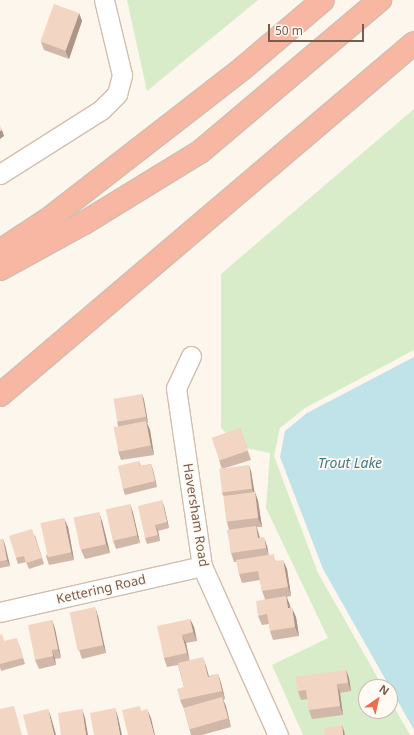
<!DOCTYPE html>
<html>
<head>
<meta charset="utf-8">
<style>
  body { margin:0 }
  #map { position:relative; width:414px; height:735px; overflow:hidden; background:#fdf6ec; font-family:"Noto Sans",sans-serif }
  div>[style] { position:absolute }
  .green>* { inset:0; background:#d8ecc9 }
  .water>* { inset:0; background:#bfe3e8 }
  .roads { filter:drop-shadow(1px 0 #d1beb0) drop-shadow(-1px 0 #d1beb0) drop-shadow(0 1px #d1beb0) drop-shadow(0 -1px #d1beb0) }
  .minor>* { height:19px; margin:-9.5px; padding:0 9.5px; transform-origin:9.5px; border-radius:9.5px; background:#fff }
  .highway>* { height:22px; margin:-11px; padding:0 11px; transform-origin:11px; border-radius:11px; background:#f7b7a3 }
  .wall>* { inset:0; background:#d1b7a8 }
  .shaded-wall>* { inset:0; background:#aa9588 }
  .building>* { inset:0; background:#f3d5c3; transform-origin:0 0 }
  span { translate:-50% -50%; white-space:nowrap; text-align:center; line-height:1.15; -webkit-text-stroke:3.5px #fffaf3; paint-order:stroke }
  .street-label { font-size:13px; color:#7a5c4d }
  .water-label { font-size:14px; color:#437c86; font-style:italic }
  .north { position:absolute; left:358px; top:679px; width:40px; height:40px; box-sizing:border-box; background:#fffaf3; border:1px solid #cabbb1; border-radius:50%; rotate:34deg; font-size:11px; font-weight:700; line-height:16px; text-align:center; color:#7a5c4d }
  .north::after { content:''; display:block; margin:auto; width:14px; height:18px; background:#e76f51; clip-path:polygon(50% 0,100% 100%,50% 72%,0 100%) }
  .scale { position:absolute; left:268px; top:24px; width:96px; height:18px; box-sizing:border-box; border:2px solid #7a5c4d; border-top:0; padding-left:5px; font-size:12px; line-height:14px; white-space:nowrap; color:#7a5c4d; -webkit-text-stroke:3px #fffaf3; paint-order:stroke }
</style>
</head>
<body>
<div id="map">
  <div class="green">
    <div style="clip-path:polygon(127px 0,258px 0,147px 91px)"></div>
    <div style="clip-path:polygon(414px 109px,414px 350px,305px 408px,280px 428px,274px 456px,318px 573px,383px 687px,366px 687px,366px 711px,390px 711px,390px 700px,410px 735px,303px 735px,272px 665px,328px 638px,266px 508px,270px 453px,241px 447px,221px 428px,221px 274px)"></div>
  </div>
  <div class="water">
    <div style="clip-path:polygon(414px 357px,414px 730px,323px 569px,280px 457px,285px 431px,307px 413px)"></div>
  </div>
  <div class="roads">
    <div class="minor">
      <div style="left:0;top:174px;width:120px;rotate:-32.4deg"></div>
      <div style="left:101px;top:110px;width:23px;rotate:-45deg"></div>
      <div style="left:117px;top:94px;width:20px;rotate:-75deg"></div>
      <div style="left:122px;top:75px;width:77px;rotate:-103.5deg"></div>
      <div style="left:191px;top:356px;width:35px;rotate:115deg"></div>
      <div style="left:176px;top:388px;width:180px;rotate:81.7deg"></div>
      <div style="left:202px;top:566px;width:185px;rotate:65.8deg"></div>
      <div style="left:0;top:612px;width:207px;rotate:-12.8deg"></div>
    </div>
    <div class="highway">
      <div style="left:0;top:251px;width:60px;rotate:-33.4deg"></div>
      <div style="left:50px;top:218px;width:243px;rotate:-37.8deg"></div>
      <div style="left:242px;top:69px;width:106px;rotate:-40.4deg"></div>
      <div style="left:0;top:269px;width:96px;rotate:-28.7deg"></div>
      <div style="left:84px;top:223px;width:136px;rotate:-31.5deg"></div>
      <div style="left:200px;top:152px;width:236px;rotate:-40.2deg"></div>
      <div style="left:0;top:395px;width:543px;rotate:-40.37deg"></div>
    </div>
  </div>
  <div class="wall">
    <div style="clip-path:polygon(79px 13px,82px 21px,69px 59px,44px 50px,41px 42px)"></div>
    <div style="clip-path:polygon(142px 394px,144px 400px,148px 423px,147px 423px,150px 430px,154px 455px,121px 460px,118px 451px,118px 426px,117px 421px)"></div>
    <div style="clip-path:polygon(240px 428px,251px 460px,225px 468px,251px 471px,254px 493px,255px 492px,258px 501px,262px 527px,257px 527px,260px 538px,267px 546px,268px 555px,287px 569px,291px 596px,287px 597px,290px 608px,296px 617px,299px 636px,273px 640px,270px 631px,269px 624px,262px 625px,258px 616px,265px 599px,262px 591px,260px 580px,242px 583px,239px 574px,237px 562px,234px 562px,231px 553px,229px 530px,227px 522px,224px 497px,222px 493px,222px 469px,219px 460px)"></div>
    <div style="clip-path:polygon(139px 461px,141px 466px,151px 464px,157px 487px,125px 495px,123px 489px)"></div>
    <div style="clip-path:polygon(130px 504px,133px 513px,140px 543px,116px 549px,113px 540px)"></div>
    <div style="clip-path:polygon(164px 506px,169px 528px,158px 531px,160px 541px,147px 544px,145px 538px)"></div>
    <div style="clip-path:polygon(102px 521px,110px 553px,85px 559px,81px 550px)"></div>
    <div style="clip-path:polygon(68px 527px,74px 560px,49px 565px,46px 556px)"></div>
    <div style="clip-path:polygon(35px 535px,44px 564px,29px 569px,26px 562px,18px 564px,16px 558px)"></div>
    <div style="clip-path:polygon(3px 539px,5px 545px,10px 566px,0 568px,0 540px)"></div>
    <div style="clip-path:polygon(98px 616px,106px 653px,82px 659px,79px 650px)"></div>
    <div style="clip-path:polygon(190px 619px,194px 627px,197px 641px,186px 643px,189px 660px,206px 666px,209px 676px,218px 674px,221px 683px,225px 699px,223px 700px,231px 727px,202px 735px,191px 735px,184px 709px,180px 700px,184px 687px,178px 665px,167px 667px,164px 658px)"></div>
    <div style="clip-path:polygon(52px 620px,55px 629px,61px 658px,55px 659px,56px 665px,39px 669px,35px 660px)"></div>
    <div style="clip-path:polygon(0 635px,4px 641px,19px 644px,25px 664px,1px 671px,0 667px)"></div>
    <div style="clip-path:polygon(346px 670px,349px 678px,351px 691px,340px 693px,343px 715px,312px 719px,309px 710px,308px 699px,301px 700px,298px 691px)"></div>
  </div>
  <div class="shaded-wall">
    <div style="clip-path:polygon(79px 13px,82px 21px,69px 59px,65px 50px)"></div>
    <div style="clip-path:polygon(2px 130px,4px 136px,0 139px,0 131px)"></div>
    <div style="clip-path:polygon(142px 394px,144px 400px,148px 423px,146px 417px)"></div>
    <div style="clip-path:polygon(146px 421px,150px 430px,154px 455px,151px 446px)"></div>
    <div style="clip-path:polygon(151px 464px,153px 470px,157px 487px,155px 481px)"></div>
    <div style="clip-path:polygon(249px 465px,251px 471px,255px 495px,252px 489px)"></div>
    <div style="clip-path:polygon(255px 492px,258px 501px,262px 527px,258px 518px)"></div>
    <div style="clip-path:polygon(162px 500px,164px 506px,169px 528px,167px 522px)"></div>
    <div style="clip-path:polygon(130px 504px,133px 513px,140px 543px,137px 535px)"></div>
    <div style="clip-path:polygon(99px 512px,102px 521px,110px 553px,106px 544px)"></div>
    <div style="clip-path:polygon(64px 518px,68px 527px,74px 560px,71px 552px)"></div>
    <div style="clip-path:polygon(155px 525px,158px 531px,160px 541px,158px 535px)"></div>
    <div style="clip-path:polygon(256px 526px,259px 535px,261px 547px,258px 538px)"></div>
    <div style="clip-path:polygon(264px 537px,267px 546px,269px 556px,266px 548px)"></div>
    <div style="clip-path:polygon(3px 539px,5px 545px,10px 566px,7px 560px)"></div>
    <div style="clip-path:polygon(283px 560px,287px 569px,291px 596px,288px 587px)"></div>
    <div style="clip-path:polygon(286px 596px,290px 605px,292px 617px,288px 608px)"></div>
    <div style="clip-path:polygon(95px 607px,98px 616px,106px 653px,103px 645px)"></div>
    <div style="clip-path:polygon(292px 608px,296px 617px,299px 636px,295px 627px)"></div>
    <div style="clip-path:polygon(190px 619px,194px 627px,197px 641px,193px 632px)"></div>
    <div style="clip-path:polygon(52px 620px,55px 629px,61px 658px,58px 649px)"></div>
    <div style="clip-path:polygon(182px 635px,186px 643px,190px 662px,187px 653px)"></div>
    <div style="clip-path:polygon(52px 650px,55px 659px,56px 665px,53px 656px)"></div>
    <div style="clip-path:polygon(203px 657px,206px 666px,211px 686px,208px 677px)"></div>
    <div style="clip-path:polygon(346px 670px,349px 678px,351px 691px,348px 683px)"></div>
    <div style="clip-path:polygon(218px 674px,221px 683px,225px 699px,222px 691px)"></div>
    <div style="clip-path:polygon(337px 684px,340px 693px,343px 715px,340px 706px)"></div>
    <div style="clip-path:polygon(222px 697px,226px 706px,231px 727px,228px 718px)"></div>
    <div style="clip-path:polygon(115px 708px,118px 717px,122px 735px,120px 735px)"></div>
    <div style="clip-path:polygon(48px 709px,51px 717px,56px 735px,54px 735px)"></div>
    <div style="clip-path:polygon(82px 709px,85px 718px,88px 735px,86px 735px)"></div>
    <div style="clip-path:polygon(147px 709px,151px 718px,155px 735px,154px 735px)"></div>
    <div style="clip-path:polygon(342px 725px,344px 731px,345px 735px,343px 735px)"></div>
  </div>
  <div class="building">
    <div style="left:54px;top:4px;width:27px;height:40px;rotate:20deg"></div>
    <div style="clip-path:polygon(0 126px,2px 130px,0 131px)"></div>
    <div style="left:142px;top:394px;width:23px;height:29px;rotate:80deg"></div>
    <div style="left:146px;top:421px;width:25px;height:33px;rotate:79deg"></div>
    <div style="left:240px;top:428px;width:24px;height:30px;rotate:71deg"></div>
    <div style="clip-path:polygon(139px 461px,140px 466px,151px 464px,155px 481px,123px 489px,118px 466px)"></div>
    <div style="left:249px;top:465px;width:24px;height:30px;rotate:83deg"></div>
    <div style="left:255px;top:492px;width:26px;height:32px;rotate:83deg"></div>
    <div style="clip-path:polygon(162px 500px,167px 522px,155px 525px,158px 535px,145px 538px,138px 506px)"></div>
    <div style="left:130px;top:504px;width:32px;height:25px;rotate:77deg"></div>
    <div style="left:99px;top:512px;width:33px;height:26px;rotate:78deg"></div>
    <div style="left:64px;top:518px;width:35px;height:24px;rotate:78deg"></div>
    <div style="clip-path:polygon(256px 526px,258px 538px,264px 537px,266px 548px,231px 553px,227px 530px)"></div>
    <div style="clip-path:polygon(32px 529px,42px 558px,26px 563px,24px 556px,16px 558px,9px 536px)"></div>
    <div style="clip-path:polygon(3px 539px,7px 560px,0 561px,0 540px)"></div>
    <div style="clip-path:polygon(274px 554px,275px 561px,283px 560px,288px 587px,262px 591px,258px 571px,239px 574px,236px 560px)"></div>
    <div style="clip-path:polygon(286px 596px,288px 608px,292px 608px,295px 627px,270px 631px,267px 614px,258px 616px,256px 601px)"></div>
    <div style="left:95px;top:607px;width:39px;height:26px;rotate:78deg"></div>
    <div style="clip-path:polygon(190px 619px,193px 632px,182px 635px,187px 653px,164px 658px,157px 626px)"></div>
    <div style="clip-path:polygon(52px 620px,58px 649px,52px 650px,53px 656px,35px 660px,28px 625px)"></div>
    <div style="clip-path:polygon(2px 634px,4px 641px,17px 638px,23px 658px,0 664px,0 635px)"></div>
    <div style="clip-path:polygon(203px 657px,208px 677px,218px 674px,222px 691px,180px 700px,177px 689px,184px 687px,178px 663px)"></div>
    <div style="clip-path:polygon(346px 670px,348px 683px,337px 684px,340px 706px,309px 710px,306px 690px,298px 691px,295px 677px)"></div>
    <div style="left:222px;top:697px;width:22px;height:40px;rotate:74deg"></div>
    <div style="clip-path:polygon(14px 706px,22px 735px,0 735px,0 709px)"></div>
    <div style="clip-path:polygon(140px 706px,141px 711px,147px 709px,154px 735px,128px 735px,122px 710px)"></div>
    <div style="clip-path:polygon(115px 708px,120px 735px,94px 735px,90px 713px)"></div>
    <div style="clip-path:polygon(48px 709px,54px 735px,28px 735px,23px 715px)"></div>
    <div style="clip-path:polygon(82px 709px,86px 735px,61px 735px,58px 713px)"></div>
    <div style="clip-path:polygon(342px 725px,343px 735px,325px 735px,324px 728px)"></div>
  </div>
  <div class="street-label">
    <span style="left:196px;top:515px;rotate:81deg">Haversham Road</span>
    <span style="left:101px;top:589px;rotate:-13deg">Kettering Road</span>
  </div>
  <div class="water-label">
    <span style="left:350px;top:463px">Trout Lake</span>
  </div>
  <div class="north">N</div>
  <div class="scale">50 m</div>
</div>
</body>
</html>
